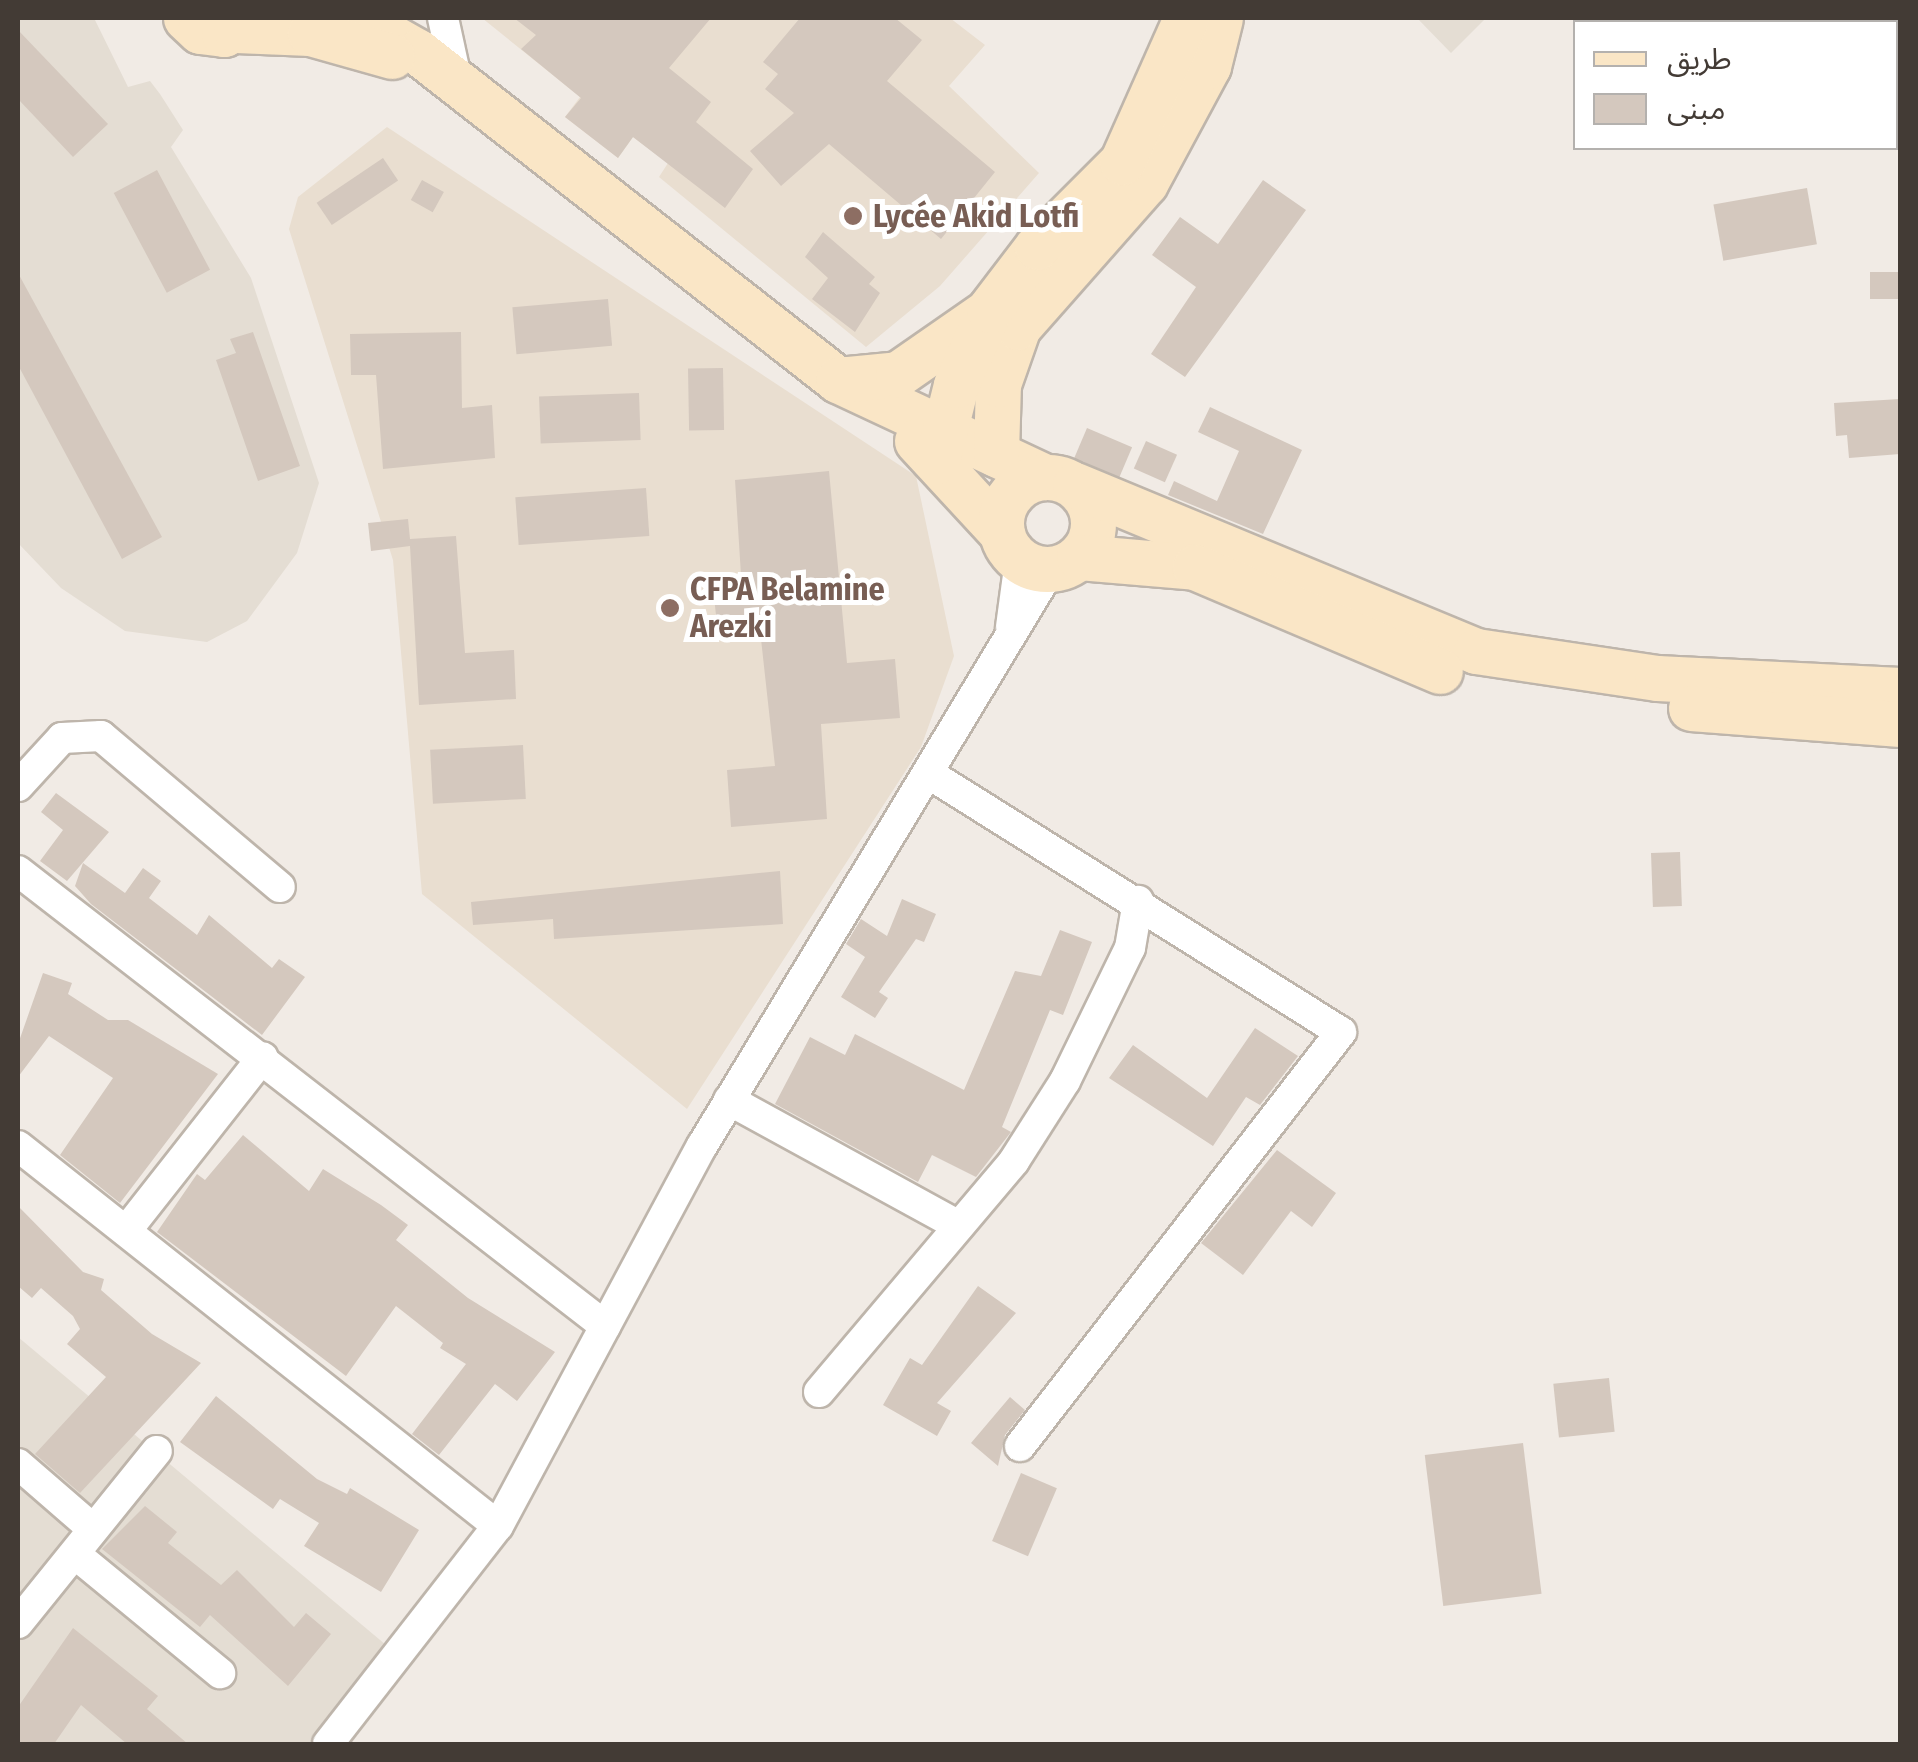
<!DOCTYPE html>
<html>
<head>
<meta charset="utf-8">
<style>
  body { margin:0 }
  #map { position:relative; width:1918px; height:1762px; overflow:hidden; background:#f1ebe5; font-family:"Fira Sans Condensed","Noto Sans Arabic",sans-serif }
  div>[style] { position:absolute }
  .residential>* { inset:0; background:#e4ddd3 }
  .education>* { inset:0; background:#e9ded0 }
  .building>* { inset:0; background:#d4c8be; transform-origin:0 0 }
  .roads { filter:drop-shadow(2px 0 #beb5ab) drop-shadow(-2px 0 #beb5ab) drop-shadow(0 2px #beb5ab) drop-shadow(0 -2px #beb5ab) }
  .street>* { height:30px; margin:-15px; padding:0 15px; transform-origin:15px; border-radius:15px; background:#fff }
  .secondary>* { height:45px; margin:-22.5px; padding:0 22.5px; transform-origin:22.5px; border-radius:22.5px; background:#fae6c6 }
  .secondary>.ring { margin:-22.5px; padding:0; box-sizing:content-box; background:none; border:45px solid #fae6c6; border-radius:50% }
  .dots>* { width:28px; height:28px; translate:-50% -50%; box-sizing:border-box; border:5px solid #fff; border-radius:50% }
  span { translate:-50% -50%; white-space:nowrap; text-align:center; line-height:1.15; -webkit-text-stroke:10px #fff; paint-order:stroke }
  .education-label { font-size:32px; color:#785e54; font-weight:700 }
  .left { translate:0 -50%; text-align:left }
  .frame { position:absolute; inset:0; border:20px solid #433b35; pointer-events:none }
  .legend { position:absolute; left:1573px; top:20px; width:325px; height:130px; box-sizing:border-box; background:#fff; border:2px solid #b4b1ae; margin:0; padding:12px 18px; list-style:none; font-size:30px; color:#433b35 }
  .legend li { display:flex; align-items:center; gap:20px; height:50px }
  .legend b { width:50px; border:2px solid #b4b1ae }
</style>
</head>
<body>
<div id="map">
  <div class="residential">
    <div style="clip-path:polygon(18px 18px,94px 18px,128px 87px,150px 81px,160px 94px,183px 130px,171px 147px,251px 278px,319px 483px,297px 553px,247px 621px,207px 642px,125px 631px,61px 588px,18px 543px)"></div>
    <div style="clip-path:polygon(1417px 18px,1486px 18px,1451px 53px)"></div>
    <div style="clip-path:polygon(18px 1337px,398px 1655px,333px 1744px,18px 1744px)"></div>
  </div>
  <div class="education">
    <div style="clip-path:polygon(482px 18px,950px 18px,985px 45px,949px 86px,1039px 173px,940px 286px,866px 347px,659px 177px,668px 163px,633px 137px,618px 158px,565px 117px,580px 97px)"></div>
    <div style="clip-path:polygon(387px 127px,916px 476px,954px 656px,921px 747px,687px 1109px,422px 894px,393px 560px,289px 229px,298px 197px)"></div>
  </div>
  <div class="building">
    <div style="clip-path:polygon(514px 18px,711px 18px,669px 68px,711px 102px,696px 122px,753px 169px,725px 208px,633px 137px,618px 158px,565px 117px,581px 98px,521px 49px,536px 35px)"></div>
    <div style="clip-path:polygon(800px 18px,895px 18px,922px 40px,887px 81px,995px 172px,941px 239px,829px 144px,781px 186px,750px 151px,794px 113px,765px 89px,778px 74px,763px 62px)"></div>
    <div style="clip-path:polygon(18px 30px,108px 124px,73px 157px,18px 99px)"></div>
    <div style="left:383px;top:158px;width:27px;height:80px;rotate:56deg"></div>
    <div style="left:157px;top:170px;width:113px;height:49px;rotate:62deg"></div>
    <div style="left:422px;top:180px;width:25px;height:23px;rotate:29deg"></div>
    <div style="clip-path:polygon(1263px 180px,1306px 210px,1185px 377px,1151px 354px,1196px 287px,1152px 255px,1180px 217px,1218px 244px)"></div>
    <div style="left:1807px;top:188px;width:57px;height:95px;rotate:80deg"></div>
    <div style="clip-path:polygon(823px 232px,875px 277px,869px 284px,880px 293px,855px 332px,812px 299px,828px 278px,805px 257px)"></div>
    <div style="left:1900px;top:272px;width:27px;height:30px;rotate:90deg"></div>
    <div style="clip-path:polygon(18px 273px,162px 537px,122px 559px,18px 365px)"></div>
    <div style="left:608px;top:299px;width:47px;height:96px;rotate:85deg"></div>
    <div style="clip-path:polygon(253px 332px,300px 466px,258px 481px,216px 360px,236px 353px,230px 339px)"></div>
    <div style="clip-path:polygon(461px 332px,462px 408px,492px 405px,495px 458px,383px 469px,376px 375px,351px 375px,350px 334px)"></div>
    <div style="left:723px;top:368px;width:62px;height:35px;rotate:89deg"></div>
    <div style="left:639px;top:393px;width:47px;height:100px;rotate:88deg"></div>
    <div style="clip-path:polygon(1900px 399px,1900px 454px,1849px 458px,1847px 435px,1836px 436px,1834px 403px)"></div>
    <div style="clip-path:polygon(1210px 407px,1302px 450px,1263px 534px,1168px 495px,1174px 481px,1217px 501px,1239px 451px,1198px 432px)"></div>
    <div style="left:1087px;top:428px;width:49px;height:34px;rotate:23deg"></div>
    <div style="left:1146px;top:441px;width:34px;height:30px;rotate:24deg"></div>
    <div style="clip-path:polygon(829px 471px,847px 663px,895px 659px,900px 718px,821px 724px,827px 819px,731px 827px,727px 770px,775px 766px,760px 630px,718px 634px,712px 578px,741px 575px,735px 480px)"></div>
    <div style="left:646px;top:488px;width:48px;height:131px;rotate:86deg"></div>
    <div style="clip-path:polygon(408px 519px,410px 539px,456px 536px,465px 653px,514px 650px,516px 699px,419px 705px,410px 546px,371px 551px,368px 523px)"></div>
    <div style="left:523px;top:745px;width:54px;height:93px;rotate:87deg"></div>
    <div style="clip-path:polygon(56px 793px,109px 832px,67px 881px,40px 861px,63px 830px,41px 812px)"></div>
    <div style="left:1680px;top:852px;width:54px;height:29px;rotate:88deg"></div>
    <div style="clip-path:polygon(83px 863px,125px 893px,143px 868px,161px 881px,149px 898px,197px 935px,209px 915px,272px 968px,279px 959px,305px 977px,262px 1035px,91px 904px,75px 886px)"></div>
    <div style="clip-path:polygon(780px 871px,783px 924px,554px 939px,553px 919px,473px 925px,471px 902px)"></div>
    <div style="clip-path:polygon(902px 899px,936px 914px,924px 942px,916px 939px,879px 992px,888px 998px,875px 1018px,841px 997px,865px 957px,846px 944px,861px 919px,887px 936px)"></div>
    <div style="clip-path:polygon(1060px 930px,1092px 942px,1063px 1015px,1050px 1010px,1002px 1127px,1011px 1132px,976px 1177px,932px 1155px,918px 1182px,775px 1104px,810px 1037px,845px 1055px,855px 1034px,964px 1090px,1015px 971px,1041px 976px)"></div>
    <div style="clip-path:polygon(43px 973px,72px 983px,68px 994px,108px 1020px,128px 1020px,218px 1074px,120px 1203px,60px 1155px,113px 1078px,49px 1036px,18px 1077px,18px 1044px)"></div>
    <div style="clip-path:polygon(1255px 1028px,1298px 1056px,1260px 1105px,1246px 1097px,1213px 1146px,1109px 1078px,1133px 1045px,1207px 1098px)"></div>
    <div style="clip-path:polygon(243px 1135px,309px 1191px,323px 1169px,381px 1205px,408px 1225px,396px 1240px,468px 1298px,555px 1352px,517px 1401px,495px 1384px,439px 1455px,412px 1434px,466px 1364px,440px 1348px,443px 1343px,396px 1306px,346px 1376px,157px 1232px,197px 1174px,205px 1180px)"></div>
    <div style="clip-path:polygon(1277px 1150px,1336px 1193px,1312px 1227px,1291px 1211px,1243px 1275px,1201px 1243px)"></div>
    <div style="clip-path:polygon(18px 1206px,83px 1272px,104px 1279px,101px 1290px,152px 1334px,201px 1363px,80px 1493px,35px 1454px,106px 1377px,67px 1344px,80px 1329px,73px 1316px,41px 1288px,32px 1298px,18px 1286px)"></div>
    <div style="clip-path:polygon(978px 1286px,1016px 1313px,937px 1403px,951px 1411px,937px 1436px,883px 1405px,910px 1358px,922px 1365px)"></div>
    <div style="left:1609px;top:1378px;width:54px;height:56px;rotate:84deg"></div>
    <div style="clip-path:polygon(216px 1396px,317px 1479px,347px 1494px,350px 1488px,419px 1530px,381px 1592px,304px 1546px,319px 1523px,280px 1499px,273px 1509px,180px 1442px)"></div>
    <div style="clip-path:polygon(1010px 1397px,1025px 1410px,1005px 1435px,998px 1466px,971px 1443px)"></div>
    <div style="left:1523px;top:1443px;width:152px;height:99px;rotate:83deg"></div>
    <div style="left:1021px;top:1473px;width:39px;height:74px;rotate:23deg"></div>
    <div style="clip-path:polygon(145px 1506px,177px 1532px,168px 1543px,221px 1585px,237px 1570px,294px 1627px,306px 1613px,331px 1634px,288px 1686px,210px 1615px,200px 1627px,102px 1549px)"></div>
    <div style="clip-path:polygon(73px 1628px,158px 1696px,147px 1709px,188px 1744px,127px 1744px,81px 1705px,54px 1744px,18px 1744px,18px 1707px)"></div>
  </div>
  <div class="roads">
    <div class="street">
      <div style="left:443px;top:18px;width:66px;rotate:77.7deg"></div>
      <div style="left:1011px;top:627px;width:68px;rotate:-82.3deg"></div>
      <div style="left:931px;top:775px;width:484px;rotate:32.1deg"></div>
      <div style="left:1341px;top:1032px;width:524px;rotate:127.79deg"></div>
      <div style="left:18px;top:786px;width:65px;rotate:-47.5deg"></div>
      <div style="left:62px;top:738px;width:39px;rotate:-3deg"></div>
      <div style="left:101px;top:736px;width:234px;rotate:40.2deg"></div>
      <div style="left:18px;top:871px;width:743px;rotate:37.78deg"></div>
      <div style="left:729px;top:1100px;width:262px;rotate:28.7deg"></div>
      <div style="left:18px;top:1146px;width:612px;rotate:38.37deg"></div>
      <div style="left:126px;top:1231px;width:221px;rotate:-51.8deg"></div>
      <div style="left:819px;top:1392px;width:302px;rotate:-49.8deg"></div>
      <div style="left:1014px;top:1161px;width:95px;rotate:-57.5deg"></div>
      <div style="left:1065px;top:1081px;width:148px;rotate:-64deg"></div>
      <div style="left:1130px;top:948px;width:48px;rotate:-80.3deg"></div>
      <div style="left:18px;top:1464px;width:99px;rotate:40.9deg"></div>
      <div style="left:75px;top:1554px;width:188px;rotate:39.4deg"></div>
      <div style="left:18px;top:1623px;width:221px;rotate:-51.1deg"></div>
      <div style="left:328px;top:1744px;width:276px;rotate:-52.1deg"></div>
      <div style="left:498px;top:1526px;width:431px;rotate:-61.8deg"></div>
      <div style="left:702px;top:1146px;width:673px;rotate:-58.86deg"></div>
    </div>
    <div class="secondary">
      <div style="left:186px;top:18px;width:19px;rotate:43deg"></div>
      <div style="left:200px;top:31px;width:24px;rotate:7deg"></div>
      <div style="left:224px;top:34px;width:28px;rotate:-35deg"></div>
      <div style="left:358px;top:18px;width:69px;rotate:29.5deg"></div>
      <div style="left:418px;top:52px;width:533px;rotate:37.99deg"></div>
      <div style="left:838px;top:380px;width:229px;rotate:25.1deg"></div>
      <div style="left:236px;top:30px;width:74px;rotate:2.3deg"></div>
      <div style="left:310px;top:33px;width:85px;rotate:15.7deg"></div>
      <div style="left:838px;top:380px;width:60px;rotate:-5.7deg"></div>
      <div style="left:898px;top:374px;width:103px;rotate:-34.8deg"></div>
      <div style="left:917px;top:441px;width:125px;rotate:47.3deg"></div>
      <div style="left:996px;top:454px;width:70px;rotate:-88.4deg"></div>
      <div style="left:998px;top:384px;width:60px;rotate:-70.7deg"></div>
      <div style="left:1018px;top:327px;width:192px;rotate:-48.6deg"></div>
      <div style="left:1145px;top:183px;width:133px;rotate:-61.7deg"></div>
      <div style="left:1208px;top:66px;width:49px;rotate:-76deg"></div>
      <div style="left:937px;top:461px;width:78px;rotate:-76deg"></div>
      <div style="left:956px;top:385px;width:82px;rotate:-66.3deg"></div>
      <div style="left:989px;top:310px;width:79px;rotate:-52.7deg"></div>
      <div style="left:1037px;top:247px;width:120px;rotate:-45deg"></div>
      <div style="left:1122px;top:162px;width:158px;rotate:-66deg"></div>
      <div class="ring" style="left:1001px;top:477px;width:47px;height:47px"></div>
      <div style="left:1075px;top:485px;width:434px;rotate:22.5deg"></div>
      <div style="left:1476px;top:651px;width:183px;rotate:8.5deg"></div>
      <div style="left:1657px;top:678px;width:243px;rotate:2.8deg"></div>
      <div style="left:1079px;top:557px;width:116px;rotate:4.9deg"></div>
      <div style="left:1195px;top:567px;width:266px;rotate:23deg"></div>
      <div style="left:1691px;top:708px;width:210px;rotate:4.4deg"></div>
    </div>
  </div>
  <div class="dots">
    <div style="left:853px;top:216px;background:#8d6e63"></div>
    <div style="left:670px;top:608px;background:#8d6e63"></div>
  </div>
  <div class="education-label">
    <span class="left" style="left:873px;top:216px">Lycée Akid Lotfi</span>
    <span class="left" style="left:690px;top:608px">CFPA Belamine<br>Arezki</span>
  </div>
  <div class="frame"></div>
  <ul class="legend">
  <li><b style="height:12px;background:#fae6c6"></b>طريق</li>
  <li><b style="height:28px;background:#d4c8be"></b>مبنى</li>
  </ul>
</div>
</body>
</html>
